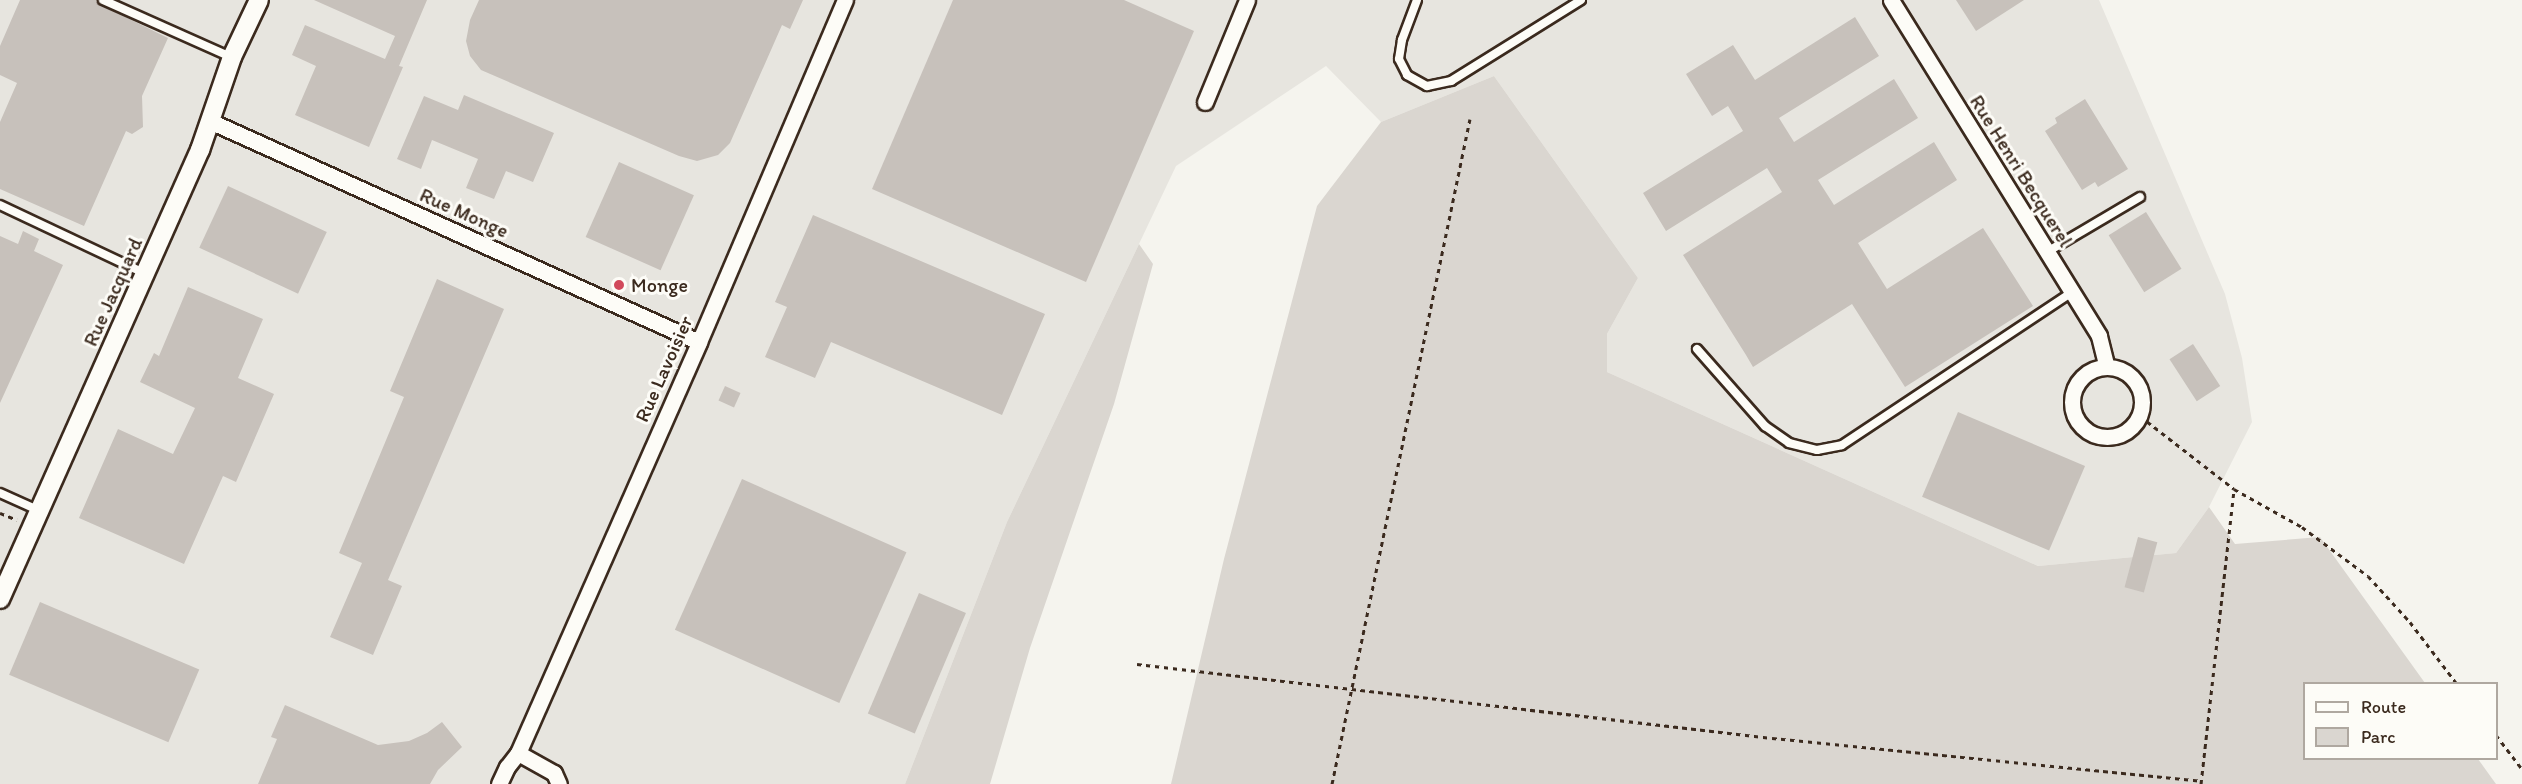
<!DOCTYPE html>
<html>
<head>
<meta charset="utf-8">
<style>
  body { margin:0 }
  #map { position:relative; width:2522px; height:784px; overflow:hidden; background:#f5f4ee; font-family:Itim,sans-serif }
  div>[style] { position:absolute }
  .built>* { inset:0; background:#e7e5df }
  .green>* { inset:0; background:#dad6d0 }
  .building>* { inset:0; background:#c7c1bb; transform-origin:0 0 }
  .path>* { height:3px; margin-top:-1.5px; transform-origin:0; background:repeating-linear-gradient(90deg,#3b2a1e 0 4.5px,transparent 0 9px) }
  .roads { filter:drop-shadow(2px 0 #3b2a1e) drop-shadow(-2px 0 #3b2a1e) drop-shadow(0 2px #3b2a1e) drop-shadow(0 -2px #3b2a1e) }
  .service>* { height:8px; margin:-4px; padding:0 4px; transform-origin:4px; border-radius:4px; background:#fdfcf7 }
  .minor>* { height:15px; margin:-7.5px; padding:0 7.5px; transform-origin:7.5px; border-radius:7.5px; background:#fdfcf7 }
  .minor>.ring { margin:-7.5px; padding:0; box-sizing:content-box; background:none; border:15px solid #fdfcf7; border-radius:50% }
  .tertiary>* { height:18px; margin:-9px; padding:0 9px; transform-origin:9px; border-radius:9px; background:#fdfcf7 }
  .dots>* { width:16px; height:16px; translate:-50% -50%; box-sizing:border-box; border:3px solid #fdfcf7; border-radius:50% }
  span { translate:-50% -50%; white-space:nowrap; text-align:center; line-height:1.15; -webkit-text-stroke:6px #fdfcf7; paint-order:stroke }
  .street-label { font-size:20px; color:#3b2a1e }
  .poi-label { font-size:20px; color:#3b2a1e }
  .left { translate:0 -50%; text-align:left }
  .legend { position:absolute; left:2303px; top:682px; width:195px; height:78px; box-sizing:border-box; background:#fdfcf7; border:2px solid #afa8a0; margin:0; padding:8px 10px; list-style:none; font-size:18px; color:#3b2a1e }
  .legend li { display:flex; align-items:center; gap:12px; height:30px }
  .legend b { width:30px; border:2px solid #afa8a0 }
</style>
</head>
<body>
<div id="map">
  <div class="built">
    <div style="clip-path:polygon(0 0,2099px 0,2225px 294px,2242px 358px,2252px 422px,2209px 507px,2176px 553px,2038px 566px,1607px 372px,1607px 334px,1638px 278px,1494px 76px,1381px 122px,1326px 66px,1176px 166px,1007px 522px,905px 784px,0 784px)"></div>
  </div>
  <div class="green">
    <div style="clip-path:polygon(1494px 76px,1638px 278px,1607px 334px,1607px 372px,2038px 566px,2176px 553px,2209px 507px,2235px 544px,2320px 537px,2425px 683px,2304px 684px,2304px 758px,2478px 759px,2496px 784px,1171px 784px,1224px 559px,1317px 206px,1381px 122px)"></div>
    <div style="clip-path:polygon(1139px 244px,1153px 264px,1114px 404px,1030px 648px,990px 784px,905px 784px,1007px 522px)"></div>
  </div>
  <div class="building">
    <div style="clip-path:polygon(20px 0,97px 0,101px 5px,168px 38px,142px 96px,143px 127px,132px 134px,126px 131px,84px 226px,0 189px,0 122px,17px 83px,0 75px,0 46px)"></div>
    <div style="clip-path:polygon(314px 0,427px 0,399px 66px,403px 67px,369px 147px,295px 115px,316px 66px,292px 55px,305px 25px,385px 59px,395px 36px)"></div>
    <div style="clip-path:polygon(479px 0,803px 0,790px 29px,782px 25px,730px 143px,718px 155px,697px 161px,679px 156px,481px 70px,470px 56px,466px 41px,470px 20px)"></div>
    <div style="clip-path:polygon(953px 0,1124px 0,1194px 31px,1086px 282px,872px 189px)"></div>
    <div style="clip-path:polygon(1956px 0,2024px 0,1976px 31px)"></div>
    <div style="clip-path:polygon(1855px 17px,1879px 56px,1779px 118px,1794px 142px,1894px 79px,1918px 118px,1818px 180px,1834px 205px,1934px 142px,1957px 180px,1858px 243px,1887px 289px,1983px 228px,2033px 306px,1905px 387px,1852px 304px,1753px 367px,1746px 355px,1683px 255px,1782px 192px,1767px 168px,1666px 231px,1643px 193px,1743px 131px,1728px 106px,1712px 116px,1686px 74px,1733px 45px,1755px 80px)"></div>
    <div style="clip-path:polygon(464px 95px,554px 133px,533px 182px,506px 171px,494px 199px,466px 188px,478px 159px,432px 140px,421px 169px,397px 159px,424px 96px,458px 110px)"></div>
    <div style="clip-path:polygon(2085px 99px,2128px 169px,2098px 187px,2095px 182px,2082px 190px,2045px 131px,2057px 123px,2055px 118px)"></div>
    <div style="left:619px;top:162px;width:82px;height:82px;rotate:24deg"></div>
    <div style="left:228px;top:186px;width:109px;height:68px;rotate:25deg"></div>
    <div style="left:2146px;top:212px;width:67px;height:44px;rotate:58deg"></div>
    <div style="clip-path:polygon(813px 215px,1045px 314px,1002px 415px,831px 342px,815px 378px,765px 357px,787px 307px,775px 302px)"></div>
    <div style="clip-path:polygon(23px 231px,39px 239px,34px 251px,63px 265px,0 403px,0 236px,18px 244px)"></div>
    <div style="clip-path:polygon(437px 279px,504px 309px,388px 580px,402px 586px,373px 655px,330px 637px,362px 563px,339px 553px,404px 397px,390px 391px)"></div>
    <div style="clip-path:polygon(188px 287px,263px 319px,238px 378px,274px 394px,236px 482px,223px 476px,184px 564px,79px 518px,118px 429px,173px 454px,195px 408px,140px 382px,154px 353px,159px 356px)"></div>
    <div style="left:2193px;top:344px;width:50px;height:28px;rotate:57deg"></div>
    <div style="left:725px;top:386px;width:17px;height:16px;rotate:24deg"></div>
    <div style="left:1958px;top:412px;width:138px;height:92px;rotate:23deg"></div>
    <div style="left:742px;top:479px;width:180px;height:165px;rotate:24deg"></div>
    <div style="left:2138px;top:537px;width:20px;height:52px;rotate:15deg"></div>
    <div style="left:919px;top:593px;width:51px;height:131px;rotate:23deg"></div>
    <div style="left:40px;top:602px;width:173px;height:79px;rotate:23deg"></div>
    <div style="clip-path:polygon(285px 705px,378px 745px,409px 741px,427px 733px,442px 722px,462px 747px,438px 770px,430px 784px,258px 784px,277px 739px,271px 737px)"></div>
  </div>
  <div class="path">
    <div style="left:2140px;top:416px;width:119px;rotate:37.8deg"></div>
    <div style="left:0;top:513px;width:18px;rotate:22deg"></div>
    <div style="left:1137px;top:664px;width:639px;rotate:6.65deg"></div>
    <div style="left:1772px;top:738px;width:431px;rotate:5.7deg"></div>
    <div style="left:2496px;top:735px;width:43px;rotate:52.6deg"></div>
    <div style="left:1332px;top:784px;width:679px;rotate:-78.28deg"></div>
    <div style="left:2201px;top:784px;width:297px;rotate:-83.6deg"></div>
    <div style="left:2234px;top:489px;width:78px;rotate:29.2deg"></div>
    <div style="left:2302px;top:527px;width:82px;rotate:36.6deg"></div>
    <div style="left:2368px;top:576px;width:62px;rotate:47.6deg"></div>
    <div style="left:2410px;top:622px;width:78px;rotate:52.8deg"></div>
  </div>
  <div class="roads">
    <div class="service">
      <div style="left:103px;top:0;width:140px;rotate:24deg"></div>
      <div style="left:1417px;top:0;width:43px;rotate:110.6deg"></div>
      <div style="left:1402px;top:40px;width:19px;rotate:99deg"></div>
      <div style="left:1399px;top:59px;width:18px;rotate:63deg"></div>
      <div style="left:1407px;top:75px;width:23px;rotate:29deg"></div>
      <div style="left:1427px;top:86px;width:25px;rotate:-12deg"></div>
      <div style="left:1451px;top:81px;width:153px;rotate:-31.9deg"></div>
      <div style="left:0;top:205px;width:159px;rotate:25.3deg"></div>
      <div style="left:2047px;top:252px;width:108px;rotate:-30.6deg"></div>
      <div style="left:1697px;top:349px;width:103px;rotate:48.6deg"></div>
      <div style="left:1765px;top:426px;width:29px;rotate:35deg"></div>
      <div style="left:1789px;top:443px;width:29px;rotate:14deg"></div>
      <div style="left:1817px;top:450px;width:25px;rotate:-11deg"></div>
      <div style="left:1842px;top:445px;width:276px;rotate:-33.6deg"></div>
      <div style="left:0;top:493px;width:42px;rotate:24.1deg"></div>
    </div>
    <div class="minor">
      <div style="left:1891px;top:0;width:395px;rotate:58.2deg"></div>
      <div style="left:2099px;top:336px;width:32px;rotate:76deg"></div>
      <div style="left:1205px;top:102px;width:110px;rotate:-67.6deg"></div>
      <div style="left:212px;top:122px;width:534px;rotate:24.31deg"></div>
      <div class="ring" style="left:2072px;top:367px;width:55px;height:55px"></div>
      <div style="left:518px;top:753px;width:41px;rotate:29.1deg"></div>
      <div style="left:554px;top:773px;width:12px;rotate:66deg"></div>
      <div style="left:499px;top:784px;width:19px;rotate:-65deg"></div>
      <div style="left:507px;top:767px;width:18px;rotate:-52deg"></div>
      <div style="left:518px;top:753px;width:449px;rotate:-66.2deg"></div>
      <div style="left:699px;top:342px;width:372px;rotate:-66.9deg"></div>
    </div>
    <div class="tertiary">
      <div style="left:0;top:599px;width:492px;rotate:-66deg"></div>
      <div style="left:200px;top:150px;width:98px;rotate:-71deg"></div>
      <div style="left:232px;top:57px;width:63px;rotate:-64.7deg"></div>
    </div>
  </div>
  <div class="dots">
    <div style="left:619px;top:285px;background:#d1495b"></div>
  </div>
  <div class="street-label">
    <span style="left:2021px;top:171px;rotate:58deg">Rue Henri Becquerel</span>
    <span style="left:464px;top:213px;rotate:24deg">Rue Monge</span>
    <span style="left:113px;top:292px;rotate:-66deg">Rue Jacquard</span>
    <span style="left:664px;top:369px;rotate:-66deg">Rue Lavoisier</span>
  </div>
  <div class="poi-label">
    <span class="left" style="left:631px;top:285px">Monge</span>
  </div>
  <ul class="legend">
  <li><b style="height:8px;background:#fdfcf7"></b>Route</li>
  <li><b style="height:16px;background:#dad6d0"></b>Parc</li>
  </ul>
</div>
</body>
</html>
